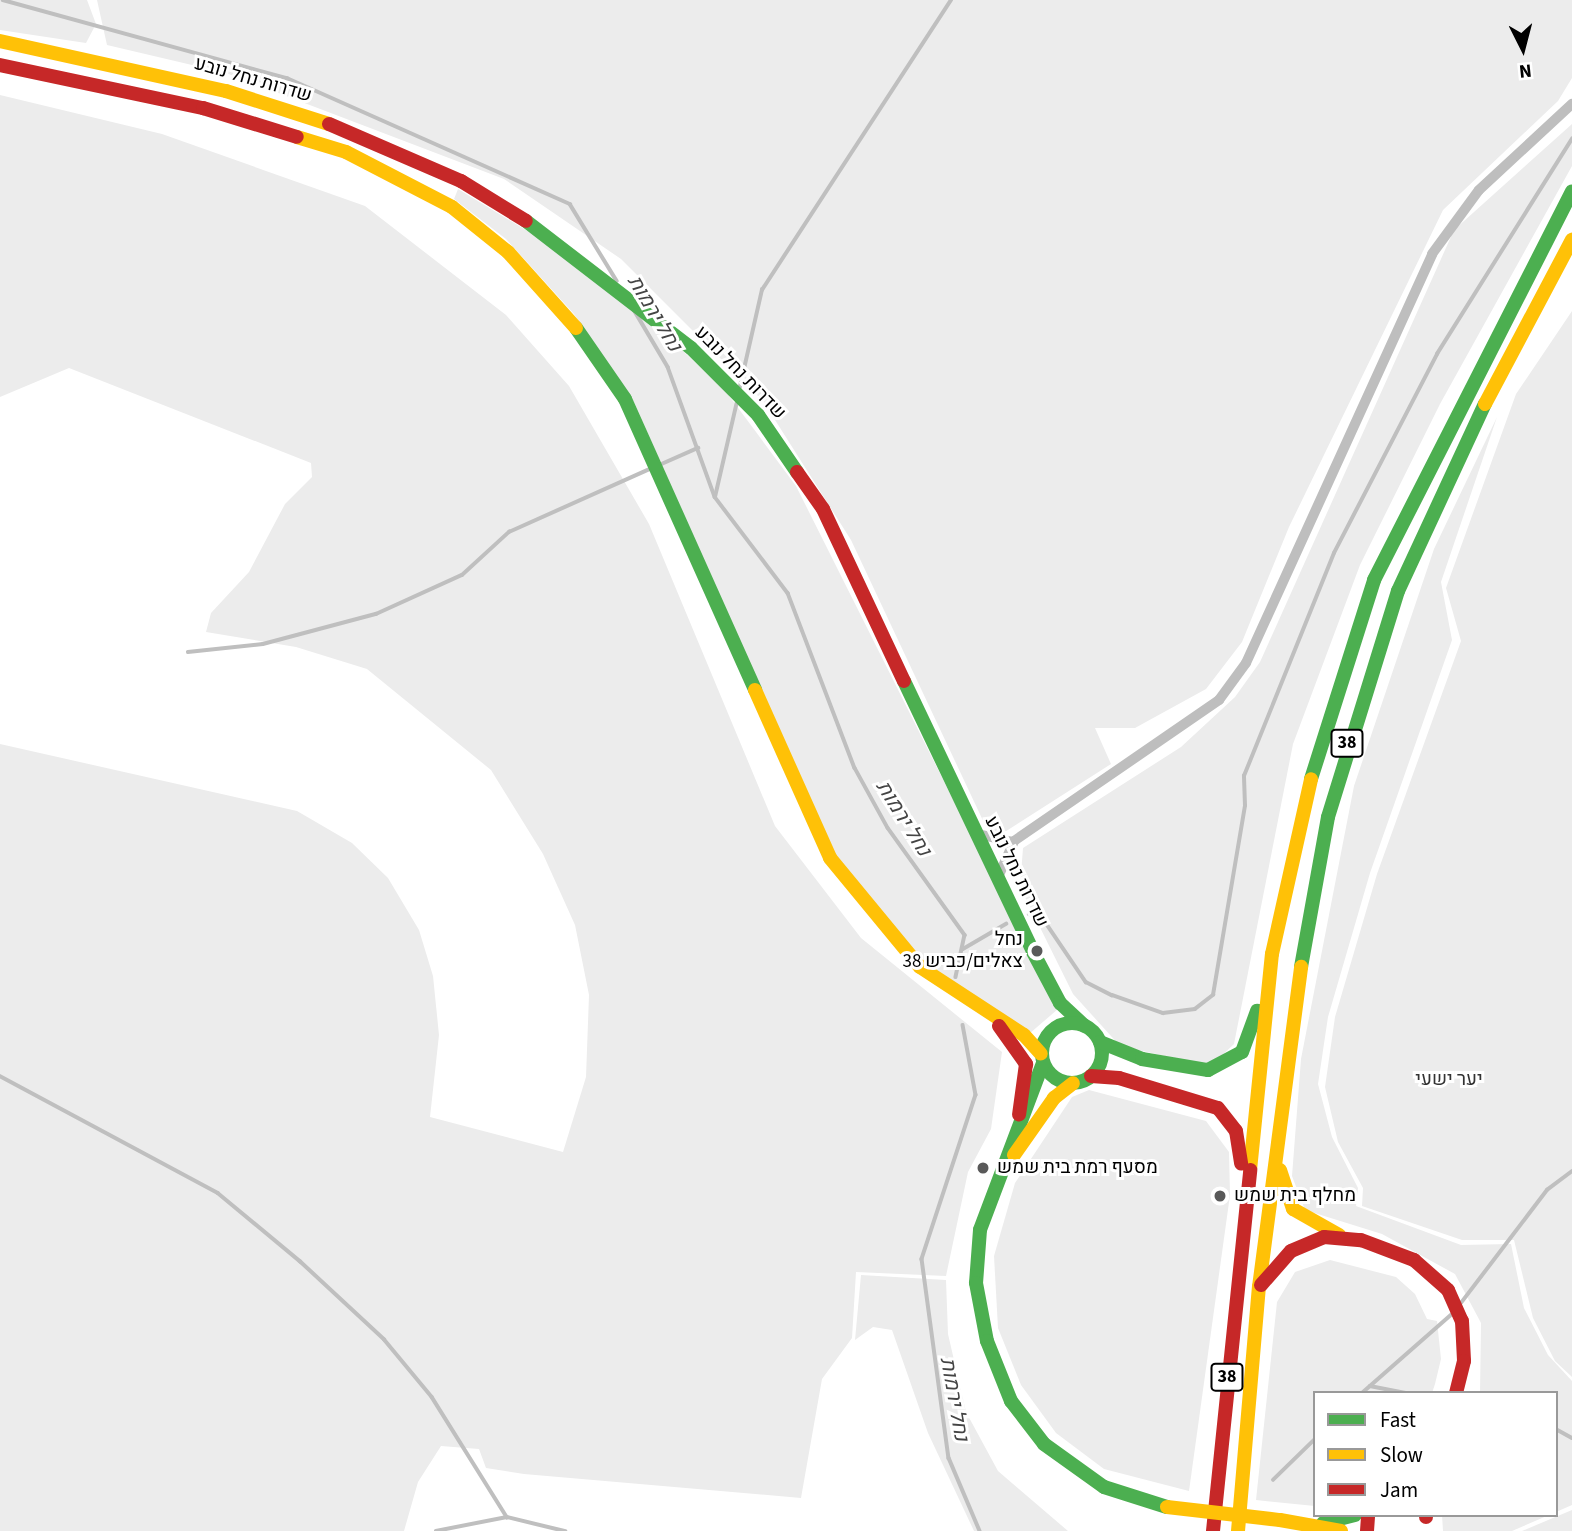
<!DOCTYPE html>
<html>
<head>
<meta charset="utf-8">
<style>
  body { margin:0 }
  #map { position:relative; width:1572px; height:1531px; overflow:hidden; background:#fff; font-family:"Source Sans 3",Heebo,sans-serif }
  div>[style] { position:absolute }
  .green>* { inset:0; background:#ececec }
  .stream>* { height:3.5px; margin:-1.75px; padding:0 1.75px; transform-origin:1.75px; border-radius:1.75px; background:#bfbfbf }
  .street>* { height:10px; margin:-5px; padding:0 5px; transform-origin:5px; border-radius:5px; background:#bebebe }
  .fast>* { height:14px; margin:-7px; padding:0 7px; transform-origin:7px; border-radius:7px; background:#4caf50 }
  .fast>.ring { margin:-7px; padding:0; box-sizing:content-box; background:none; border:14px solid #4caf50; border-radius:50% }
  .slow>* { height:14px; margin:-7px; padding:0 7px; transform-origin:7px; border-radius:7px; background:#ffc107 }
  .jam>* { height:14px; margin:-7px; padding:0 7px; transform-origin:7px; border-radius:7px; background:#c62828 }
  .slow-bridge>* { height:14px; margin:-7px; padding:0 7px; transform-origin:7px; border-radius:7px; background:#ffc107 }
  .dots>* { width:19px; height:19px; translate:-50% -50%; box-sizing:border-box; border:4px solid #fff; border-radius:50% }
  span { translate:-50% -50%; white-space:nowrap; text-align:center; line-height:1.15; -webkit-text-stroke:6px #fff; paint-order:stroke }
  .shield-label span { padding:2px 5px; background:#fff; border:2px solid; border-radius:5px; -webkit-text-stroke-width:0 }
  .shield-label { font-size:18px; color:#000; font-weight:700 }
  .street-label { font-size:19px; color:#000 }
  .poi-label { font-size:19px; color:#000 }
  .right { translate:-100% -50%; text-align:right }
  .left { translate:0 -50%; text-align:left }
  .park-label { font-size:19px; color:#333 }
  .water-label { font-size:21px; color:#444; font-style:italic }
  .legend { position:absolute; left:1313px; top:1391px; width:245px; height:126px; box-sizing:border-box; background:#fff; border:2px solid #999; margin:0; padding:9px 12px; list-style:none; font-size:21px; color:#000 }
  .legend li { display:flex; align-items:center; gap:14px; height:35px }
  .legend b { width:35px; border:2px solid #999 }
  .north { position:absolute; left:1488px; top:14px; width:70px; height:70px; -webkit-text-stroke:5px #fff; paint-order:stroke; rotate:174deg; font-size:19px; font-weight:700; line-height:28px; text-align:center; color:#000 }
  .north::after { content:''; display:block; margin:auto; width:24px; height:32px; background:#000; clip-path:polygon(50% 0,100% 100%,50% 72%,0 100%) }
</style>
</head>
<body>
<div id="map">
  <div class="green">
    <div style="clip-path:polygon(0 0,87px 0,96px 24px,86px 43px,0 30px)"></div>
    <div style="clip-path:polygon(97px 0,1572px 0,1572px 78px,1558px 101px,1443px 210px,1289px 527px,1242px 642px,1206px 689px,1135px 728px,1095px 728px,1111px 764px,1000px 835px,986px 827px,851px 540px,763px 401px,621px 259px,504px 179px,226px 73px,107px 45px)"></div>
    <div style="clip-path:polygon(0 95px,162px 134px,365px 206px,506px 315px,569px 386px,649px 524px,775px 826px,861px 938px,1002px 1052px,991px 1129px,968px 1172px,946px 1276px,856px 1272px,852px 1338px,822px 1379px,801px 1498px,524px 1474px,486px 1468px,479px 1449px,441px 1446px,418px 1482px,404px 1531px,0 1531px,0 744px,297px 811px,352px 843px,388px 878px,419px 930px,433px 976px,439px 1035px,430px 1117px,563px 1152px,586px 1077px,589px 995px,575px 925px,543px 854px,491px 770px,367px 669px,296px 647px,206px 632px,211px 613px,249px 572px,285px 504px,312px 477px,311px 463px,69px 368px,0 397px)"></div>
    <div style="clip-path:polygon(1572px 124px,1572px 166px,1440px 404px,1360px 565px,1293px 744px,1234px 1044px,1214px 1063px,1201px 1064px,1120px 1046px,1073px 994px,1020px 887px,1023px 848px,1181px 747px,1235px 697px,1260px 662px,1454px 230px)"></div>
    <div style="clip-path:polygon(458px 189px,567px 255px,681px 349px,727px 393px,796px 486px,1058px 1009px,1029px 1034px,920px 961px,834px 856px,634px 402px,574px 314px,506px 239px,454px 199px)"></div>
    <div style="clip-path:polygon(1572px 311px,1572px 1377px,1555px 1361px,1533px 1318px,1514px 1240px,1462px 1240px,1362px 1206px,1363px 1188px,1338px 1142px,1325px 1087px,1335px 1017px,1377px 874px,1461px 641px,1446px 588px,1516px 394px)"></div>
    <div style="clip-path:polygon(1497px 417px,1441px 582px,1452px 640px,1370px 873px,1328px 1017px,1318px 1084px,1332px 1137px,1358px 1188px,1356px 1206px,1461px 1245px,1511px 1244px,1524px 1308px,1548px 1355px,1572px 1381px,1572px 1505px,1556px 1512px,1556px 1393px,1480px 1393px,1481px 1323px,1455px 1274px,1382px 1234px,1305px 1210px,1292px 1176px,1301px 1059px,1354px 786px,1434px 549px)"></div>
    <div style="clip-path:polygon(1089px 1090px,1206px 1121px,1229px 1152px,1230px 1195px,1189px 1491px,1104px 1469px,1056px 1433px,1021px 1385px,998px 1328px,994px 1256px,1015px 1183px,1072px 1097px)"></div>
    <div style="clip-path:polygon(1330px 1260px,1396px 1277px,1415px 1294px,1427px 1319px,1437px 1321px,1441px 1359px,1435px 1384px,1432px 1393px,1315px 1393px,1315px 1506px,1256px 1500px,1277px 1302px,1295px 1272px)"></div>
    <div style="clip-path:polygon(861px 1275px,946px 1280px,948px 1334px,966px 1412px,998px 1471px,1068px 1531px,974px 1531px,928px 1433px,892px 1330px,873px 1327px,855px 1340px)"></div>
    <div style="clip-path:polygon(1572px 1510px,1572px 1531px,1522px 1531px)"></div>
    <div style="clip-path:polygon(1442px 1515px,1549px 1515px,1512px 1531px,1443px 1531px)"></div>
  </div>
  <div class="stream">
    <div style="left:3px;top:0;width:295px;rotate:15.4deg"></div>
    <div style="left:287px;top:78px;width:310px;rotate:24deg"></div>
    <div style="left:570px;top:204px;width:90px;rotate:58.6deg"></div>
    <div style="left:633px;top:308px;width:69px;rotate:59.3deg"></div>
    <div style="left:668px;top:367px;width:138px;rotate:70.1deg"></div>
    <div style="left:715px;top:497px;width:121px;rotate:52.8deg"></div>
    <div style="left:788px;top:593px;width:187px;rotate:69.1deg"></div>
    <div style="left:855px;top:768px;width:68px;rotate:61.2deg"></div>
    <div style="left:888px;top:828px;width:132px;rotate:54.3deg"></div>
    <div style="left:965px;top:935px;width:43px;rotate:102.1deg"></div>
    <div style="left:739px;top:391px;width:104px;rotate:-77.2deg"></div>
    <div style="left:762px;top:290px;width:346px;rotate:-56.9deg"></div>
    <div style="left:657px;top:466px;width:45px;rotate:-23.7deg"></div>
    <div style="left:715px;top:497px;width:98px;rotate:-77deg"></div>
    <div style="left:188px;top:652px;width:75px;rotate:-6.1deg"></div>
    <div style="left:263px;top:644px;width:117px;rotate:-14.9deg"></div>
    <div style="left:376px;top:614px;width:94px;rotate:-24.4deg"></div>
    <div style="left:462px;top:575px;width:64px;rotate:-42.5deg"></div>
    <div style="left:509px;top:532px;width:154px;rotate:-24.1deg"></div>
    <div style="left:1029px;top:914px;width:16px;rotate:22deg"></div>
    <div style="left:1044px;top:920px;width:75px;rotate:55.9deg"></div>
    <div style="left:1086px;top:982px;width:29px;rotate:27deg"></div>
    <div style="left:1112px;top:995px;width:54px;rotate:19.4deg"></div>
    <div style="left:1163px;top:1013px;width:32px;rotate:-7deg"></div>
    <div style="left:1195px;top:1009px;width:23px;rotate:-38deg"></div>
    <div style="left:1213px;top:995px;width:192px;rotate:-80.4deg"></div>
    <div style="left:1245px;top:806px;width:30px;rotate:-92deg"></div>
    <div style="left:1244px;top:776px;width:240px;rotate:-68deg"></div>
    <div style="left:1334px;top:553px;width:224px;rotate:-62.6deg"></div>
    <div style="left:1437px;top:354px;width:254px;rotate:-57.9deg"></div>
    <div style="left:963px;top:949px;width:50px;rotate:-30.2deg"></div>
    <div style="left:963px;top:1025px;width:71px;rotate:79.5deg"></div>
    <div style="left:976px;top:1095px;width:173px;rotate:108.2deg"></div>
    <div style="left:922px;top:1259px;width:201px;rotate:82.3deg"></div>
    <div style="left:949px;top:1458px;width:79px;rotate:67deg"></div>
    <div style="left:0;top:1076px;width:247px;rotate:28.2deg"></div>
    <div style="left:218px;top:1193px;width:107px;rotate:39.7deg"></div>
    <div style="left:300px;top:1261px;width:115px;rotate:42.9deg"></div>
    <div style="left:384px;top:1339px;width:75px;rotate:50.4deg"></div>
    <div style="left:432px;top:1397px;width:142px;rotate:58deg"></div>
    <div style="left:1461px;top:1303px;width:142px;rotate:-52.7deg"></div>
    <div style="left:1547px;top:1190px;width:31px;rotate:-37deg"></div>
    <div style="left:1370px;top:1386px;width:36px;rotate:11deg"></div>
    <div style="left:1362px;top:1393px;width:120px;rotate:-41.3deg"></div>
    <div style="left:1556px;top:1429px;width:18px;rotate:29deg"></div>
    <div style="left:1273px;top:1480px;width:59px;rotate:-44.3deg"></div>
    <div style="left:436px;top:1531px;width:72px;rotate:-11.2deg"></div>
    <div style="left:507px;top:1517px;width:60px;rotate:13.6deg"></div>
  </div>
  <div class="street">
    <div style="left:978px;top:834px;width:36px;rotate:13deg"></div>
    <div style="left:999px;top:875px;width:37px;rotate:-66deg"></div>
    <div style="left:1014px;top:841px;width:249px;rotate:-34.5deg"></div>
    <div style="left:1219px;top:700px;width:46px;rotate:-53.9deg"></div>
    <div style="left:1246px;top:663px;width:449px;rotate:-65.5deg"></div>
    <div style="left:1432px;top:254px;width:79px;rotate:-53.7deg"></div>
    <div style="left:1479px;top:190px;width:127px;rotate:-42.8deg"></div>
  </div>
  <div class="fast">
    <div style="left:526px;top:221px;width:208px;rotate:37.6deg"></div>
    <div style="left:691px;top:348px;width:95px;rotate:45deg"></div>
    <div style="left:758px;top:415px;width:69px;rotate:55.6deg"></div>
    <div style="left:576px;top:328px;width:86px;rotate:55.4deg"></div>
    <div style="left:625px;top:399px;width:319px;rotate:65.9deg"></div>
    <div style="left:904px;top:681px;width:300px;rotate:64.5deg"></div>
    <div style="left:1033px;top:952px;width:58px;rotate:62.1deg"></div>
    <div style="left:1060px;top:1003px;width:33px;rotate:43deg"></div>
    <div style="left:1311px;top:779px;width:209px;rotate:-72.4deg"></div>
    <div style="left:1374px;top:580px;width:436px;rotate:-63deg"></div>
    <div style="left:1301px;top:967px;width:152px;rotate:-79.8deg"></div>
    <div style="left:1328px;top:817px;width:237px;rotate:-72.8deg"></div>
    <div style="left:1398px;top:591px;width:206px;rotate:-65.1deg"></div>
    <div class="ring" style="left:1042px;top:1023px;width:46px;height:46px"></div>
    <div style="left:1100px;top:1042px;width:45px;rotate:22deg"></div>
    <div style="left:1142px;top:1059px;width:67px;rotate:9.5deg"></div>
    <div style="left:1208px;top:1070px;width:38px;rotate:-28deg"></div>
    <div style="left:1242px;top:1052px;width:44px;rotate:-69.9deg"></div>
    <div style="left:1043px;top:1063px;width:178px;rotate:110.7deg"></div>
    <div style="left:980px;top:1230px;width:53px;rotate:94.3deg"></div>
    <div style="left:976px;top:1283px;width:59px;rotate:79.3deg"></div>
    <div style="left:987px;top:1341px;width:65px;rotate:68.2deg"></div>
    <div style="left:1011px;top:1401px;width:54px;rotate:52.5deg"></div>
    <div style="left:1044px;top:1444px;width:74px;rotate:35.6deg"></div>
    <div style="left:1104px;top:1487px;width:66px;rotate:17.6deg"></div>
    <div style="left:1323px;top:1523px;width:33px;rotate:-14deg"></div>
  </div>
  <div class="slow">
    <div style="left:0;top:41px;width:231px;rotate:12.5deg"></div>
    <div style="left:226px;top:91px;width:108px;rotate:17.8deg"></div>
    <div style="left:297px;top:137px;width:51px;rotate:17deg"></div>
    <div style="left:346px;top:152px;width:119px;rotate:27.4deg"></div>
    <div style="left:452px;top:207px;width:72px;rotate:38.8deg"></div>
    <div style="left:508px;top:252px;width:102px;rotate:48.2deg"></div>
    <div style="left:1485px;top:404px;width:186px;rotate:-62.1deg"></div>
    <div style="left:755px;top:690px;width:184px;rotate:65.9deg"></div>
    <div style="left:830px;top:858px;width:141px;rotate:50.5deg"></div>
    <div style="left:920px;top:967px;width:124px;rotate:33.2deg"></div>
    <div style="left:1024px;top:1035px;width:25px;rotate:48deg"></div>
    <div style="left:1014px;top:1155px;width:70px;rotate:-54.9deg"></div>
    <div style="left:1054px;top:1098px;width:24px;rotate:-38deg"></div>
    <div style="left:1250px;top:1170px;width:217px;rotate:-84.2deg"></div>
    <div style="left:1272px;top:954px;width:179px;rotate:-77.4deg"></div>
    <div style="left:1280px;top:1170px;width:41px;rotate:71.6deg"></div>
    <div style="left:1293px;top:1209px;width:53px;rotate:29.5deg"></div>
    <div style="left:1280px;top:1520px;width:62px;rotate:10.2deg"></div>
    <div style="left:1238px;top:1531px;width:245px;rotate:-85.1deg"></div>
    <div style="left:1259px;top:1287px;width:323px;rotate:-82.5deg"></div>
  </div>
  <div class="jam">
    <div style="left:0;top:65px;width:208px;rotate:12deg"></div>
    <div style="left:203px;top:108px;width:98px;rotate:17.1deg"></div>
    <div style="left:329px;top:124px;width:144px;rotate:23.4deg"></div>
    <div style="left:461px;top:181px;width:76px;rotate:31.6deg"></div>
    <div style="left:797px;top:472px;width:45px;rotate:54.9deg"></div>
    <div style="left:823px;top:509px;width:190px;rotate:64.8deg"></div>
    <div style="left:999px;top:1026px;width:47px;rotate:54.6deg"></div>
    <div style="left:1026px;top:1064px;width:51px;rotate:97.8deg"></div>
    <div style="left:1091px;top:1076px;width:28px;rotate:4deg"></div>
    <div style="left:1119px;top:1078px;width:103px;rotate:16.9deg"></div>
    <div style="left:1218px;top:1108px;width:29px;rotate:52deg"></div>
    <div style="left:1236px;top:1131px;width:33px;rotate:81deg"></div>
    <div style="left:1261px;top:1285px;width:45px;rotate:-48.6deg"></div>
    <div style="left:1291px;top:1251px;width:36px;rotate:-23deg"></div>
    <div style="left:1324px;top:1237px;width:37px;rotate:5deg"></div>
    <div style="left:1361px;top:1240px;width:57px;rotate:20.7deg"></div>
    <div style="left:1414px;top:1260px;width:45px;rotate:41.4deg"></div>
    <div style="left:1448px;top:1290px;width:34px;rotate:66deg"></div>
    <div style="left:1462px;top:1321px;width:40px;rotate:87.1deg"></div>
    <div style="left:1464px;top:1361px;width:33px;rotate:104deg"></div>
    <div style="left:1426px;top:1515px;width:2px;rotate:90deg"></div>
    <div style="left:1213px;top:1531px;width:363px;rotate:-84.1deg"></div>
    <div style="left:1367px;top:1531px;width:16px;rotate:-86deg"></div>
  </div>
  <div class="slow-bridge">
    <div style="left:1167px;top:1507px;width:114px;rotate:6.6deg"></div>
  </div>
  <div class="dots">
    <div style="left:1037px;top:951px;background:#595959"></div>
    <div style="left:983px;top:1168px;background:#595959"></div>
    <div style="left:1220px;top:1196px;background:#595959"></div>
  </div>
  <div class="shield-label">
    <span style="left:1347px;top:743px">38</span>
    <span style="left:1227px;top:1377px">38</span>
  </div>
  <div class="street-label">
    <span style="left:253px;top:80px;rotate:16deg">שדרות נחל נובע</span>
    <span style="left:740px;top:373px;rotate:46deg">שדרות נחל נובע</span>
    <span style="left:1016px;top:872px;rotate:64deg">שדרות נחל נובע</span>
  </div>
  <div class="poi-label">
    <span class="right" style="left:1023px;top:951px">נחל<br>צאלים/כביש 38</span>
    <span class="left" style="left:997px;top:1168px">מסעף רמת בית שמש</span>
    <span class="left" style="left:1234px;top:1196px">מחלף בית שמש</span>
  </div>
  <div class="park-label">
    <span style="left:1449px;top:1080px">יער ישעי</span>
  </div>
  <div class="water-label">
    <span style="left:655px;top:313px;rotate:59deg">נחל ירמות</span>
    <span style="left:904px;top:818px;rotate:58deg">נחל ירמות</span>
    <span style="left:955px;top:1399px;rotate:80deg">נחל ירמות</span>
  </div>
  <ul class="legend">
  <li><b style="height:9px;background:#4caf50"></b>Fast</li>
  <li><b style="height:9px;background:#ffc107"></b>Slow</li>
  <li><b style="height:9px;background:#c62828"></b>Jam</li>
  </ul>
  <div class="north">N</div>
</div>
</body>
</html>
